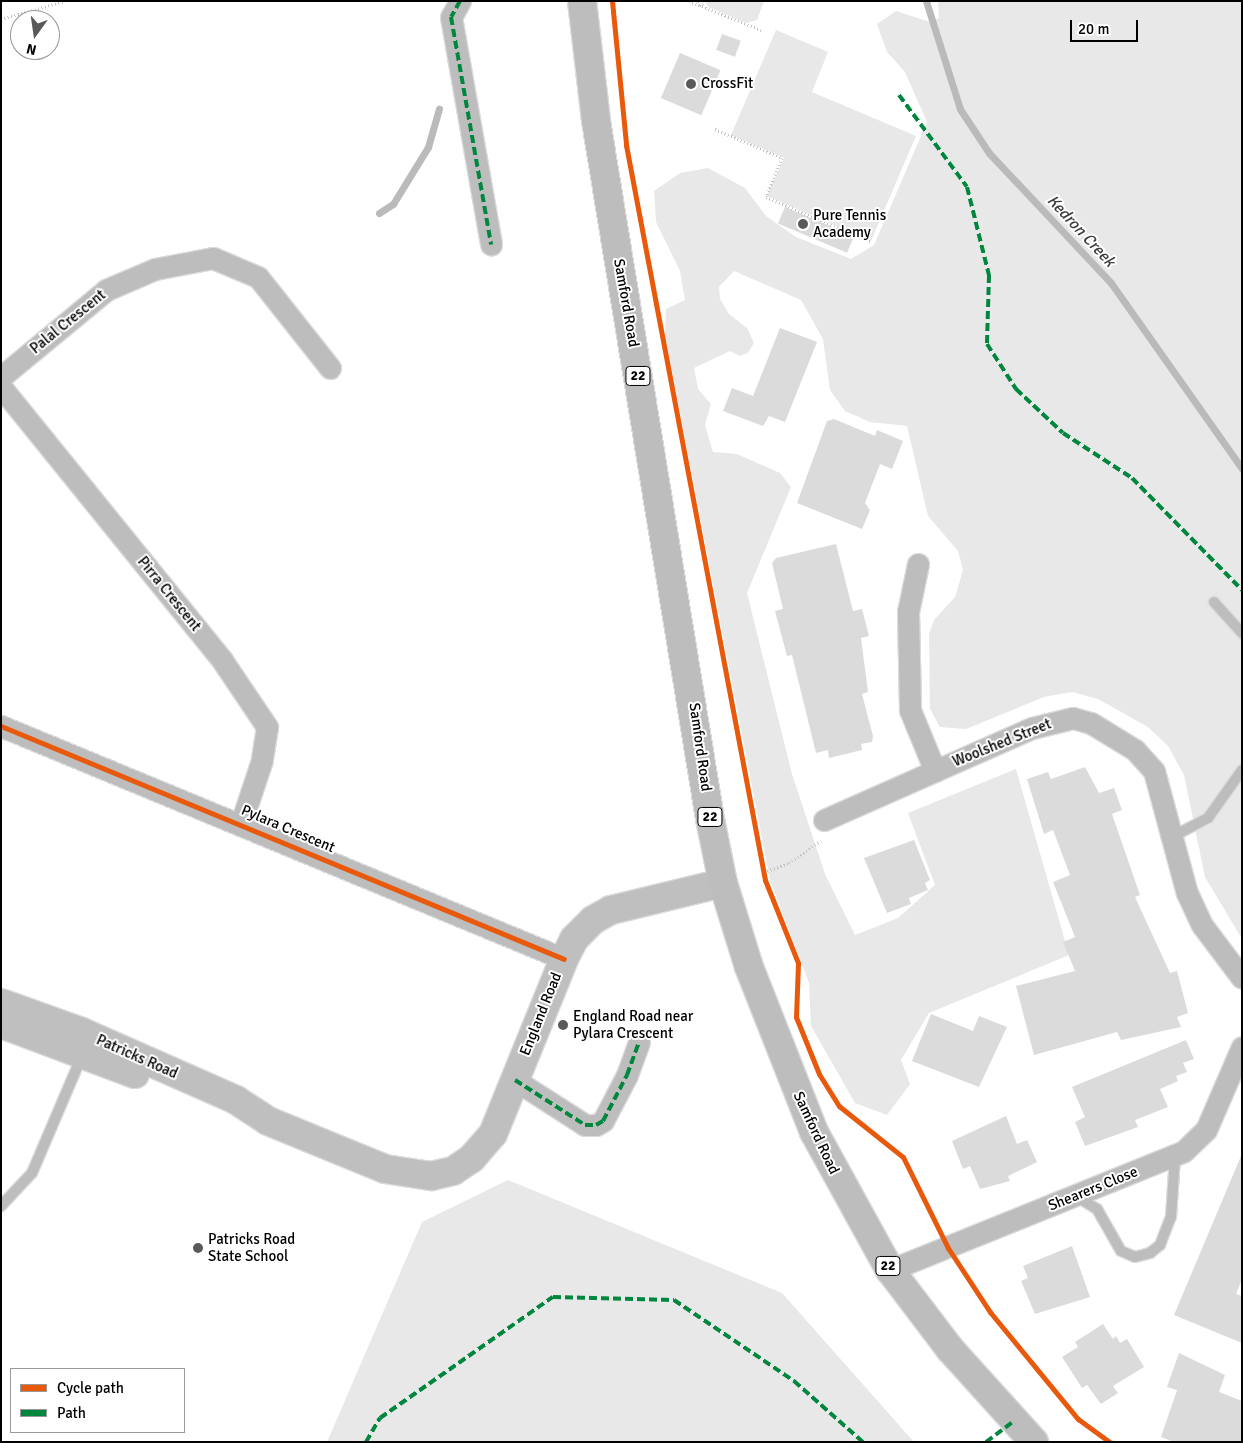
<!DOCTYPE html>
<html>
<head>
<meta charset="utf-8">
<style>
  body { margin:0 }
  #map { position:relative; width:1243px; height:1443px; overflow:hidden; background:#fff; font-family:Signika,sans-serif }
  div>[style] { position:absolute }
  .green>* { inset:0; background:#e8e8e8 }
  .stream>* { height:7px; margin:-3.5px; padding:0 3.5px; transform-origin:3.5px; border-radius:3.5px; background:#bababa }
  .building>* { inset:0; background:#dbdbdb; transform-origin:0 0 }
  .path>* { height:3px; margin-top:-1.5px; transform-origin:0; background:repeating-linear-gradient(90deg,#c2c2c2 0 1px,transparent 0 3.5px) }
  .roads { filter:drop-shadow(1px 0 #dbdbdb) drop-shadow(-1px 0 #dbdbdb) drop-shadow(0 1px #dbdbdb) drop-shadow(0 -1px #dbdbdb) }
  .lane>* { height:10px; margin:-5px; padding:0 5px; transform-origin:5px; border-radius:5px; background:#bdbdbd }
  .street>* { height:21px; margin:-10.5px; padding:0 10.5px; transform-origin:10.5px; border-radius:10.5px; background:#bdbdbd }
  .secondary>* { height:28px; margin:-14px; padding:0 14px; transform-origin:14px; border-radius:14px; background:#bfbfbf }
  .primary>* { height:28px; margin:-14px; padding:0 14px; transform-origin:14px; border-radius:14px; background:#bdbdbd }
  .quiet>* { height:4px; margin-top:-2px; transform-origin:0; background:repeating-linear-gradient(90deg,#00873e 0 8px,transparent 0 12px) }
  .cycleway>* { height:5px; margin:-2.5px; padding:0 2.5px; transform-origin:2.5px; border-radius:2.5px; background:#e8590c }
  .dots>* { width:14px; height:14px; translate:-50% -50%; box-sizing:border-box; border:2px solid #fff; border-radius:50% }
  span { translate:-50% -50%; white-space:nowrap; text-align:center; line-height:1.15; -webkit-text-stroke:4px #fff; paint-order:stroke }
  .shield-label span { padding:1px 4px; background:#fff; border:1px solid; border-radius:4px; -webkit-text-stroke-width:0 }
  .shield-label { font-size:14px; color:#000; font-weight:700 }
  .poi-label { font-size:15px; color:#000 }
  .left { translate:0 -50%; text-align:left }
  .street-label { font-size:15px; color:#000 }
  .water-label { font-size:16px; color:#3d3d3d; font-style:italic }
  .frame { position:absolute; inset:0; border:2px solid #000; pointer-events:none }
  .legend { position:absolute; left:10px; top:1368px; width:175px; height:65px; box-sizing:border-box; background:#fff; border:1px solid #999; margin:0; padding:6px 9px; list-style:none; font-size:15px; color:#000 }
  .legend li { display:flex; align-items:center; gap:10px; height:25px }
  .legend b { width:25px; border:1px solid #999 }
  .north { position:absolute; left:10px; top:10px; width:50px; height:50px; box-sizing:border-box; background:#fff; border:1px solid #999; border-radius:50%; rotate:194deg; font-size:14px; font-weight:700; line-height:20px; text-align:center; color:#000 }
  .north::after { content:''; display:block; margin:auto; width:18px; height:22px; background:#595959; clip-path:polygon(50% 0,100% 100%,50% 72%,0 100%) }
  .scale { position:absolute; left:1070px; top:20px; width:68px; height:22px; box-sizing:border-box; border:2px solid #000; border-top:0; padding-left:6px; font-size:15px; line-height:18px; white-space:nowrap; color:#000; -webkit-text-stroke:4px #fff; paint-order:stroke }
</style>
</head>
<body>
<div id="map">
  <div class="green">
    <div style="clip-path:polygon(706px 1px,764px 1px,757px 20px,746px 23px,708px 7px)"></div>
    <div style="clip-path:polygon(938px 1px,1242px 1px,1242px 939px,1205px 877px,1184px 775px,1168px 746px,1148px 727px,1098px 699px,1072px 692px,1044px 697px,966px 729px,940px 727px,930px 709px,929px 634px,934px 620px,955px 597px,963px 570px,958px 551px,928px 516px,907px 426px,870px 422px,845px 411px,830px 390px,823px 339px,801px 300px,734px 271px,719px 287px,720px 299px,729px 314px,747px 328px,754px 343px,748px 353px,740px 356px,730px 351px,694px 368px,698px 389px,711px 404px,705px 425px,713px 452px,737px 454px,780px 473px,791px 487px,747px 593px,792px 774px,825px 874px,855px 935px,898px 918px,935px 885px,908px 813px,1016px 769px,1069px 955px,929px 1013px,901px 1060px,910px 1084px,887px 1115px,855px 1103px,811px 1026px,809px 983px,770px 880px,665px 334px,666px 309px,685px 300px,680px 271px,656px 222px,654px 191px,680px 173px,708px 168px,745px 188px,766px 216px,796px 237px,851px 259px,874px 245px,927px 122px,905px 72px,887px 52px,877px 24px,896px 11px,930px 22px,939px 18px)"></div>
    <div style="clip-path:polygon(776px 30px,828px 52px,812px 92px,916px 136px,871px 241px,767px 196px,784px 158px,731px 135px)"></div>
    <div style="clip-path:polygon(508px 1180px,782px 1293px,914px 1442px,327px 1442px,422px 1222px)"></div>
  </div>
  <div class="stream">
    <div style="left:926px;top:1px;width:113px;rotate:72.5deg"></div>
    <div style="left:960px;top:109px;width:53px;rotate:56.6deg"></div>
    <div style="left:989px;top:153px;width:178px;rotate:46.8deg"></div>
    <div style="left:1111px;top:283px;width:228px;rotate:54.8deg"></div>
    <div style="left:379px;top:213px;width:17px;rotate:-33deg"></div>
    <div style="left:393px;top:204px;width:67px;rotate:-58.4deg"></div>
    <div style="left:428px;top:147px;width:40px;rotate:-74deg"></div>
  </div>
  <div class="building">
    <div style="left:722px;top:34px;width:20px;height:17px;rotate:20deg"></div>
    <div style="left:680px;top:53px;width:44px;height:49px;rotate:23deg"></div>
    <div style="left:785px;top:207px;width:75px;height:18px;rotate:23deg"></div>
    <div style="clip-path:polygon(780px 328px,817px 342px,785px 422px,769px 416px,763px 426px,723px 411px,732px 388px,753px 396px)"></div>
    <div style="clip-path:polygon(834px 419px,875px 436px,877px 430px,903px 441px,892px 469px,880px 464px,865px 503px,870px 510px,862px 529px,797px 503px,827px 421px)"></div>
    <div style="clip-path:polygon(836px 544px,853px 611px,862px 609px,869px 636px,861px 638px,868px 692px,862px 694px,873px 736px,872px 742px,861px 744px,862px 750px,829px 758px,828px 750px,816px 753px,792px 655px,787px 656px,775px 611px,783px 609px,772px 563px,776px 558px)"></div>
    <div style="clip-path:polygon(1085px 767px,1099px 793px,1114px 788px,1122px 810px,1112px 814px,1140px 895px,1135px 897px,1170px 973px,1177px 971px,1188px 1013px,1177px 1017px,1181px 1027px,1121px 1040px,1117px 1032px,1034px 1055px,1016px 986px,1075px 971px,1063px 942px,1075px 937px,1053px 882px,1070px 875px,1053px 830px,1044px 834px,1027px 779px,1048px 772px,1051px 779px)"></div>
    <div style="clip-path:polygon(914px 840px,930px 880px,925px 883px,928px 890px,909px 898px,911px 904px,887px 913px,864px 858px)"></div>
    <div style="clip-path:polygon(931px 1014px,973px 1031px,979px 1016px,1007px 1027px,979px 1087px,912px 1061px)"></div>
    <div style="clip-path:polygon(1186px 1040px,1194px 1059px,1183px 1063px,1187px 1072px,1176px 1076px,1178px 1081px,1160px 1089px,1168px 1107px,1135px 1120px,1138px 1127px,1085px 1146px,1075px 1122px,1085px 1117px,1072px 1087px)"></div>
    <div style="clip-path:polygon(1006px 1116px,1017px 1144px,1027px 1140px,1037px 1162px,1008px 1176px,1010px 1181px,980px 1189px,970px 1166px,963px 1169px,952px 1141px)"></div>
    <div style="clip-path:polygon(1241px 1156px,1242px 1279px,1236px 1294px,1242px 1296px,1242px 1343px,1174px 1315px)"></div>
    <div style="clip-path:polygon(1072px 1246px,1090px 1297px,1035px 1314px,1021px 1281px,1028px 1278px,1023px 1266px)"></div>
    <div style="clip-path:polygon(1103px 1324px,1113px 1339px,1116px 1336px,1120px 1343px,1127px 1339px,1144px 1367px,1113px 1386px,1118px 1393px,1101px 1404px,1087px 1385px,1082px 1388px,1062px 1357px,1078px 1347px,1075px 1342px)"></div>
    <div style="clip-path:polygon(1179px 1353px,1225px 1375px,1219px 1392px,1242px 1401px,1242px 1442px,1174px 1442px,1161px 1437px,1177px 1390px,1167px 1387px)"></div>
  </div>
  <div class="path">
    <div style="left:689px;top:1px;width:78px;rotate:21.9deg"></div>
    <div style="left:699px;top:1px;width:5px;rotate:79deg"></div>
    <div style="left:700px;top:6px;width:7px;rotate:-34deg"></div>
    <div style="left:1px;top:19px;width:66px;rotate:-15.7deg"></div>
    <div style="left:715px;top:129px;width:73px;rotate:23.4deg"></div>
    <div style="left:782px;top:158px;width:42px;rotate:112.3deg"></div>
    <div style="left:766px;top:197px;width:114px;rotate:23.2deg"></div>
    <div style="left:764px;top:872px;width:27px;rotate:-20deg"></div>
    <div style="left:789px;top:863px;width:39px;rotate:-35deg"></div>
  </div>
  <div class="roads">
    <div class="lane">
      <div style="left:1214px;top:602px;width:42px;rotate:47.9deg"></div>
      <div style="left:1170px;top:838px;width:43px;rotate:-27.8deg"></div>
      <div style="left:1208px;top:818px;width:59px;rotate:-54.7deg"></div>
      <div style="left:1076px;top:1196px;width:25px;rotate:32deg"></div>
      <div style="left:1097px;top:1209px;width:48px;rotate:60.3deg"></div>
      <div style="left:1121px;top:1251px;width:15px;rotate:23deg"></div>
      <div style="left:1135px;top:1257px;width:16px;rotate:-15deg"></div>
      <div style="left:1150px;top:1253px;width:13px;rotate:-39deg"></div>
      <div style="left:1160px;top:1245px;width:30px;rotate:-69deg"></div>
      <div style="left:1171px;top:1217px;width:61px;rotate:-86.2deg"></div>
      <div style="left:1px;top:1206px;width:45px;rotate:-46.8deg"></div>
      <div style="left:32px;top:1173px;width:125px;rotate:-66.9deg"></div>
    </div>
    <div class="street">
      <div style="left:460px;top:1px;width:18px;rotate:119deg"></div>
      <div style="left:451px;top:17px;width:231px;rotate:80deg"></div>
      <div style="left:1px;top:377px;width:136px;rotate:-39.6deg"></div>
      <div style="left:106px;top:290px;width:53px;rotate:-23.2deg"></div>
      <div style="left:155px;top:269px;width:59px;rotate:-10.7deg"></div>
      <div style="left:213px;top:258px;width:49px;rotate:22.9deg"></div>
      <div style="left:258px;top:277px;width:116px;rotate:51.6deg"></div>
      <div style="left:1px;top:387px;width:351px;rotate:51deg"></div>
      <div style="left:222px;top:660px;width:81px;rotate:56.1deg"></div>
      <div style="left:267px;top:727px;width:33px;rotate:99deg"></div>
      <div style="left:262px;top:760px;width:66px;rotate:108.4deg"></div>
      <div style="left:918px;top:564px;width:49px;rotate:101.8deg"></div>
      <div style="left:908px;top:612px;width:98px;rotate:88.8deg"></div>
      <div style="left:910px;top:710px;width:66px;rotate:67.7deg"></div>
      <div style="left:1px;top:726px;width:609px;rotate:22.48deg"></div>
      <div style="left:824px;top:820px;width:227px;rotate:-23.9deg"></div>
      <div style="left:1032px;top:728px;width:42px;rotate:-13.7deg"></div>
      <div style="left:1073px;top:718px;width:19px;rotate:16deg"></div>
      <div style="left:1091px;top:723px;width:52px;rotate:31.5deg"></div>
      <div style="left:1135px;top:750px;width:28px;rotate:48deg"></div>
      <div style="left:1154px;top:771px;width:126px;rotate:74.9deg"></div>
      <div style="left:1187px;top:893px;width:35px;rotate:65deg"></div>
      <div style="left:1202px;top:925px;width:66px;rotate:53deg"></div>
      <div style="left:515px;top:1080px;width:83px;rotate:32.7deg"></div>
      <div style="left:585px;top:1125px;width:11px"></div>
      <div style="left:596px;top:1125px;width:8px;rotate:-30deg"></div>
      <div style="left:603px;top:1121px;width:52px;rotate:-62.4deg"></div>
      <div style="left:627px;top:1075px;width:35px;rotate:-70deg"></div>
      <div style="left:890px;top:1270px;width:317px;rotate:-22deg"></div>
      <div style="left:1184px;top:1151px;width:30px;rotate:-44deg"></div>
      <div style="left:1206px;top:1130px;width:90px;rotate:-66.6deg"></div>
    </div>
    <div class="secondary">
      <div style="left:1px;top:1003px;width:86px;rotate:19.7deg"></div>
      <div style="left:82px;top:1032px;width:168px;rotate:23.8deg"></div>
      <div style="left:236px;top:1100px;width:38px;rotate:33deg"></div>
      <div style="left:268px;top:1121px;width:126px;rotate:22.3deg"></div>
      <div style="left:385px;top:1169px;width:47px;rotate:8.7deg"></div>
      <div style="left:431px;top:1176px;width:23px;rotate:-13deg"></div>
      <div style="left:453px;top:1171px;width:23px;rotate:-34deg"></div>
      <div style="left:472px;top:1158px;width:32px;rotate:-49deg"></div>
      <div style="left:493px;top:1134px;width:189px;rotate:-67.9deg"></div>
      <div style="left:564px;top:959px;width:22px;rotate:-63deg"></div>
      <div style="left:574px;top:939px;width:27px;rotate:-45deg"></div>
      <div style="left:593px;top:920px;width:21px;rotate:-29deg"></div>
      <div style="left:611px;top:910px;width:115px;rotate:-13.6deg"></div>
      <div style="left:1px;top:1024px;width:143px;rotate:20.5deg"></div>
    </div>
    <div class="primary">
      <div style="left:582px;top:1px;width:121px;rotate:83.3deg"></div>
      <div style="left:596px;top:121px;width:707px;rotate:80.72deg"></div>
      <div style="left:710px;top:819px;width:65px;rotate:78.5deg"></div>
      <div style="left:723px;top:883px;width:88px;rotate:72.8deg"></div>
      <div style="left:749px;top:967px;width:177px;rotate:68.5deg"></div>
      <div style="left:814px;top:1132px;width:158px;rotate:61.2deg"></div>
      <div style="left:890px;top:1270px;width:99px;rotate:52.8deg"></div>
      <div style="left:950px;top:1349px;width:125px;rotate:47.9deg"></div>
    </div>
  </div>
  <div class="quiet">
    <div style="left:460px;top:1px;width:18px;rotate:119deg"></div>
    <div style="left:451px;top:17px;width:231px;rotate:80deg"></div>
    <div style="left:899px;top:95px;width:114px;rotate:53.5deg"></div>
    <div style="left:967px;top:187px;width:91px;rotate:76deg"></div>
    <div style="left:989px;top:275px;width:69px;rotate:91.7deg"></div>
    <div style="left:987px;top:344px;width:54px;rotate:57.2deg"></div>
    <div style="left:1016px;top:389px;width:64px;rotate:43.1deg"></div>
    <div style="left:1063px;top:433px;width:82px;rotate:33.1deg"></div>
    <div style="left:1132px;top:478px;width:157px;rotate:45.5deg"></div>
    <div style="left:515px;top:1080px;width:83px;rotate:32.7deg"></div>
    <div style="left:585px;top:1125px;width:11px"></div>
    <div style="left:596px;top:1125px;width:8px;rotate:-30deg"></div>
    <div style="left:603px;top:1121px;width:52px;rotate:-62.4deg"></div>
    <div style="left:627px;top:1075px;width:35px;rotate:-70deg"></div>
    <div style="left:366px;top:1442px;width:28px;rotate:-60deg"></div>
    <div style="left:380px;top:1418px;width:211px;rotate:-35deg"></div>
    <div style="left:553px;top:1297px;width:121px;rotate:1.4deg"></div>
    <div style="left:674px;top:1300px;width:145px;rotate:34deg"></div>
    <div style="left:794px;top:1381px;width:92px;rotate:41.5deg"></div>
    <div style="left:986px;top:1442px;width:34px;rotate:-37deg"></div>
  </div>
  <div class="cycleway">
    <div style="left:612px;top:1px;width:145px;rotate:84.4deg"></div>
    <div style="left:626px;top:145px;width:748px;rotate:79.29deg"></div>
    <div style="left:765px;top:880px;width:89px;rotate:68.3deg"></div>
    <div style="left:798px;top:963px;width:54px;rotate:92.1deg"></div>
    <div style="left:796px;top:1017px;width:61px;rotate:68deg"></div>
    <div style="left:819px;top:1074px;width:38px;rotate:58deg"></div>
    <div style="left:839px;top:1106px;width:82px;rotate:38.6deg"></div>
    <div style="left:903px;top:1157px;width:102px;rotate:63.7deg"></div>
    <div style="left:948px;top:1248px;width:77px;rotate:56.7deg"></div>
    <div style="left:990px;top:1312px;width:139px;rotate:50.6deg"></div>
    <div style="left:1078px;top:1419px;width:39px;rotate:36deg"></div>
    <div style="left:1px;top:726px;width:609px;rotate:22.48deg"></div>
  </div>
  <div class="dots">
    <div style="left:691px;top:84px;background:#595959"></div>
    <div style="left:803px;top:224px;background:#595959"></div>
    <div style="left:563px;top:1025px;background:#595959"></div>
    <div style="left:198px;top:1248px;background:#595959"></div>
  </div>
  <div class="shield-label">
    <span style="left:638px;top:376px">22</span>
    <span style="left:710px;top:817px">22</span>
    <span style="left:888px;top:1266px">22</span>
  </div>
  <div class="poi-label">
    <span class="left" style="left:701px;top:84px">CrossFit</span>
    <span class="left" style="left:813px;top:224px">Pure Tennis<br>Academy</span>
    <span class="left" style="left:573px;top:1025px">England Road near<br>Pylara Crescent</span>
    <span class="left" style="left:208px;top:1248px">Patricks Road<br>State School</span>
  </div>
  <div class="street-label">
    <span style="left:626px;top:303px;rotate:80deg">Samford Road</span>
    <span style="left:68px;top:322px;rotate:-39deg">Palal Crescent</span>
    <span style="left:169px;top:594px;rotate:51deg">Pirra Crescent</span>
    <span style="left:1002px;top:743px;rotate:-22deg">Woolshed Street</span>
    <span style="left:700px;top:747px;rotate:82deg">Samford Road</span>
    <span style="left:288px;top:829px;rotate:23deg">Pylara Crescent</span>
    <span style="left:541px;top:1014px;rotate:-68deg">England Road</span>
    <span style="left:137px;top:1057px;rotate:24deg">Patricks Road</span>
    <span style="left:816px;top:1133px;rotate:65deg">Samford Road</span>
    <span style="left:1093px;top:1189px;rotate:-22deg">Shearers Close</span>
  </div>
  <div class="water-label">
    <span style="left:1081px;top:231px;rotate:47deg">Kedron Creek</span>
  </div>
  <div class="frame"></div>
  <ul class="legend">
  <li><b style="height:6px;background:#e8590c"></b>Cycle path</li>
  <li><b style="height:6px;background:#00873e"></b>Path</li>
  </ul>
  <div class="north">N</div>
  <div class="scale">20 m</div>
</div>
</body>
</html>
